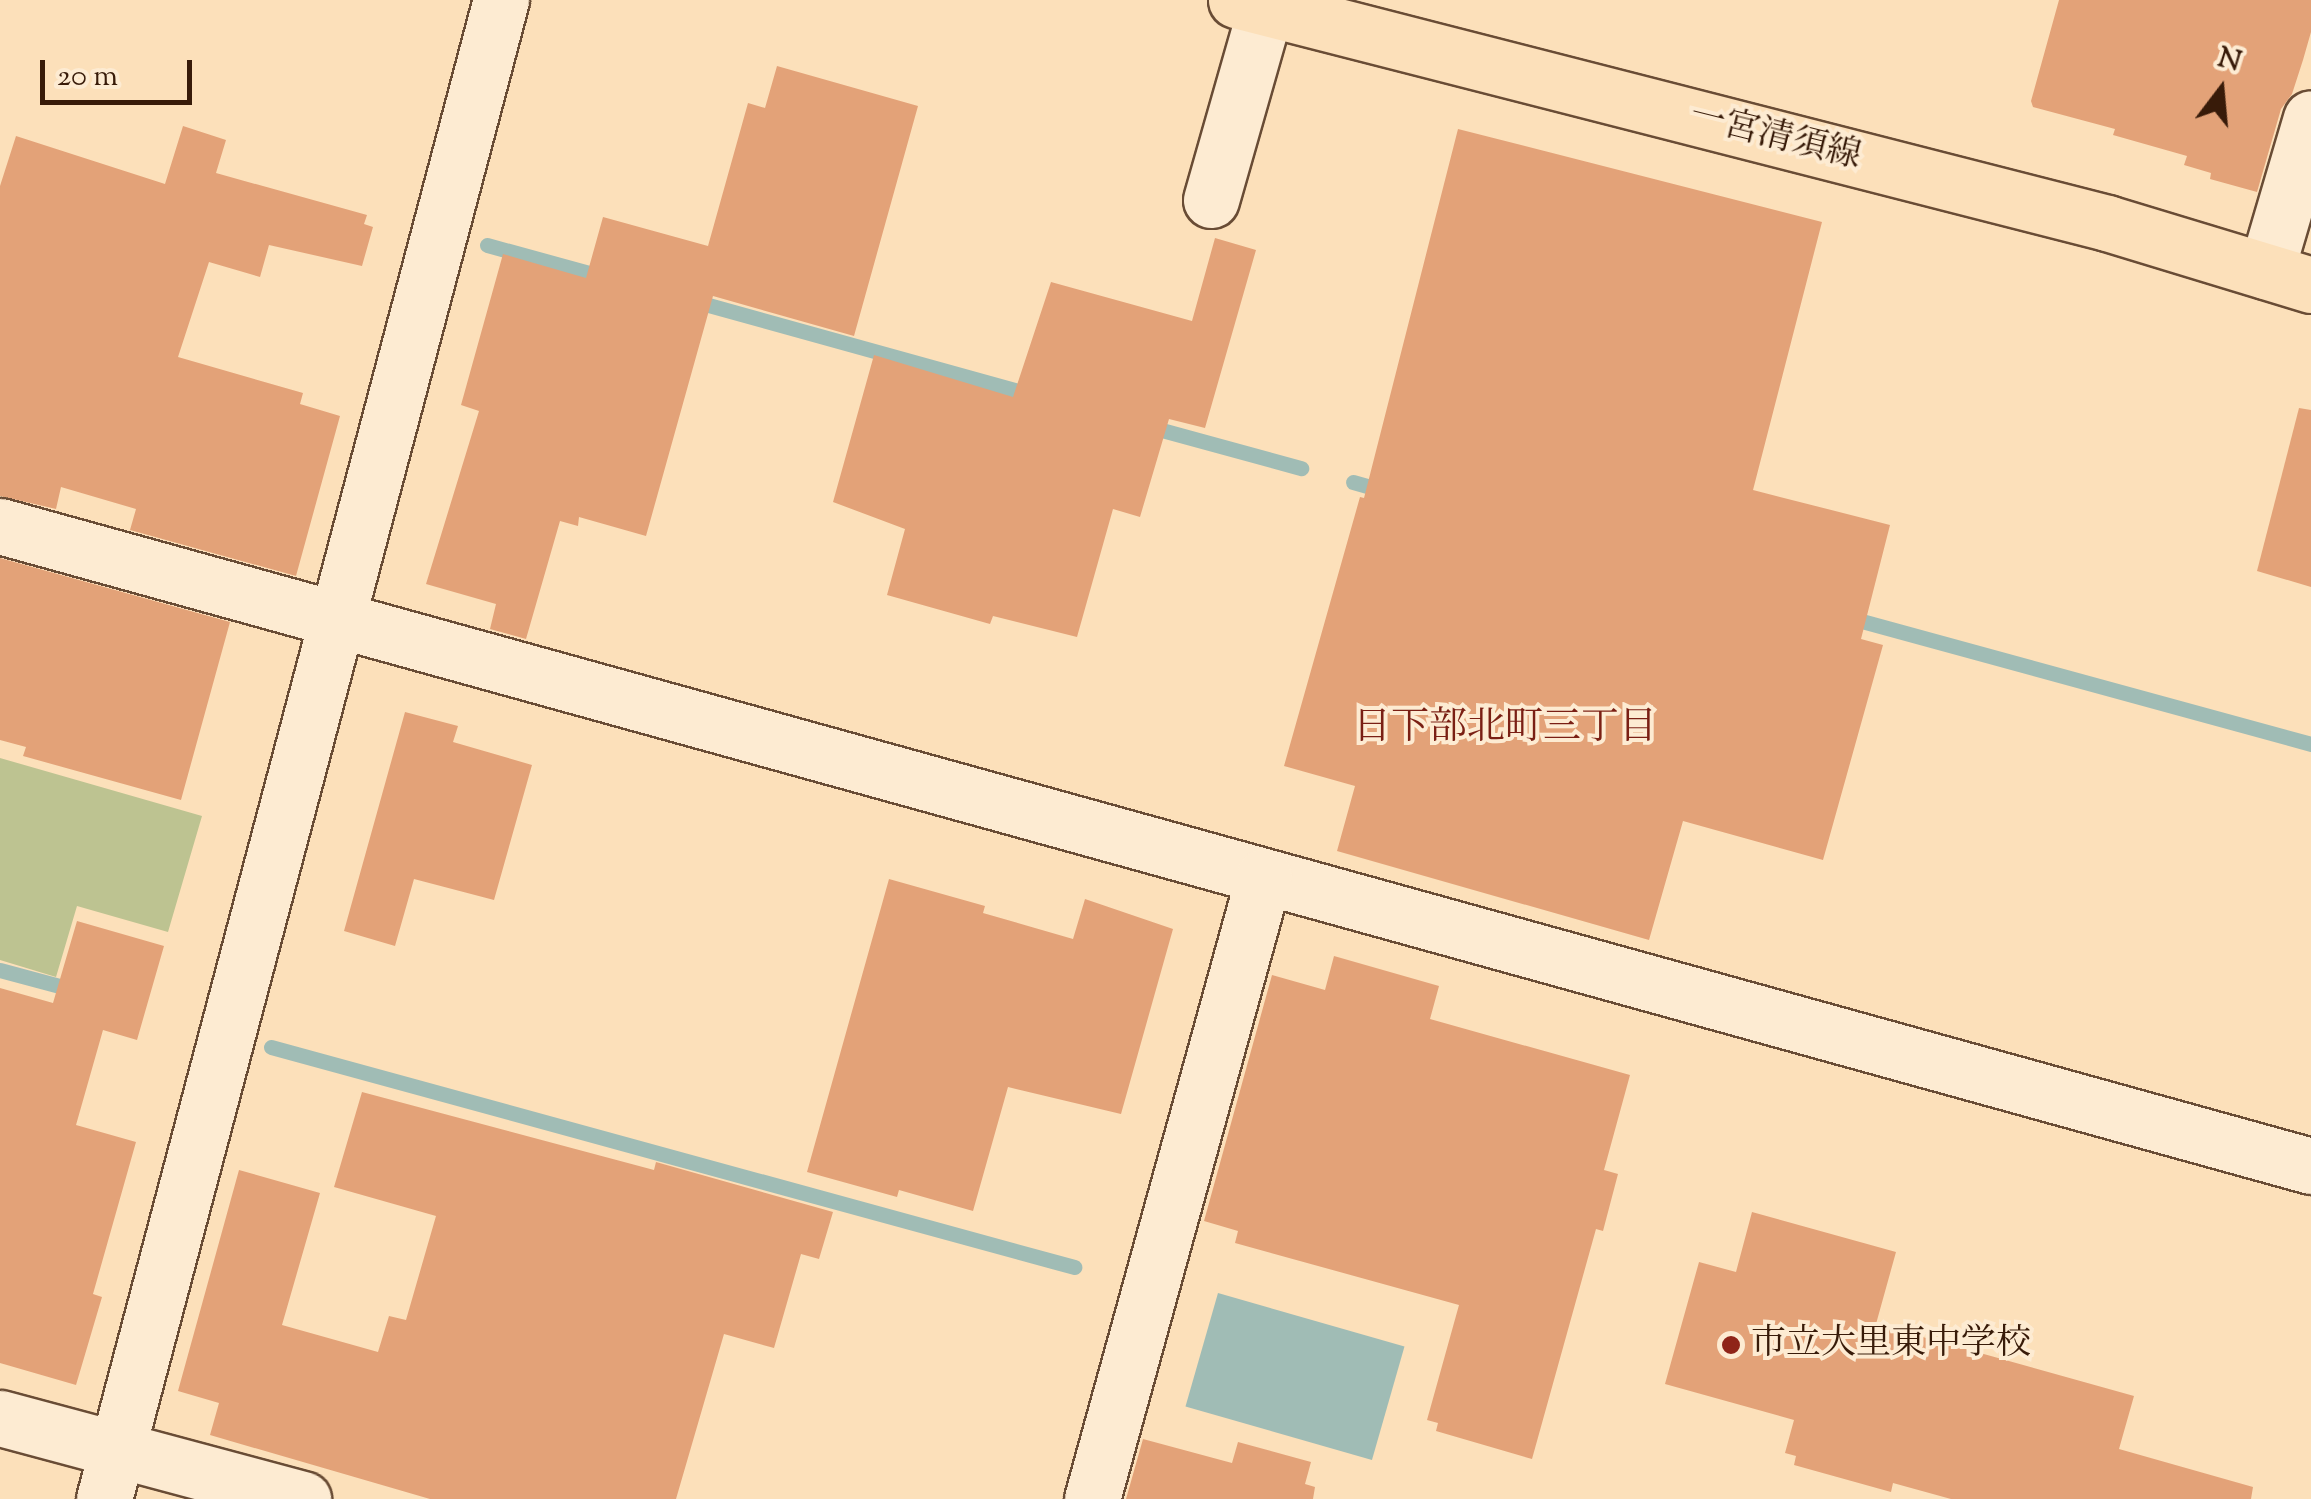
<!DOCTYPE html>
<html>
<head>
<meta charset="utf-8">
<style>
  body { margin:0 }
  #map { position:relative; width:2311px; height:1499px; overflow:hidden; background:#fce0ba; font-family:"Sorts Mill Goudy","Noto Serif JP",serif }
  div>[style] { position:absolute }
  .green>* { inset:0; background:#bdc391 }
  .water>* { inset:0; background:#a0bcb5; transform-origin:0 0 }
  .stream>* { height:15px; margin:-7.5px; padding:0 7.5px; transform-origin:7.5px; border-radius:7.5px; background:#a0bcb5 }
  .building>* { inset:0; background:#e3a278 }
  .roads { filter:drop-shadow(2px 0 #694c35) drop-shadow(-2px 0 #694c35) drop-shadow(0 2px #694c35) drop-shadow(0 -2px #694c35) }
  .minor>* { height:55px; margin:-27.5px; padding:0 27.5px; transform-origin:27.5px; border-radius:27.5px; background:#fdebd2 }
  .major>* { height:55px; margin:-27.5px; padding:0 27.5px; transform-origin:27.5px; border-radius:27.5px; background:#fce0ba }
  .dots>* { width:28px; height:28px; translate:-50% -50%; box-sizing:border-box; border:5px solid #fdebd2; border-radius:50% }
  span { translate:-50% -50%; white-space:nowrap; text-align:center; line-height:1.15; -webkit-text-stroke:8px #fdebd2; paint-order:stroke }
  .street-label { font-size:35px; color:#381b09 }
  .poi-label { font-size:35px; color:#381b09 }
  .left { translate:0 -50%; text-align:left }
  .neighbourhood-label { font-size:38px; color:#7a1f14 }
  .north { position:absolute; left:2171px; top:40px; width:100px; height:100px; -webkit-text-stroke:8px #fdebd2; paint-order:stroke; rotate:16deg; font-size:28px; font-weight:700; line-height:40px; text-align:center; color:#381b09 }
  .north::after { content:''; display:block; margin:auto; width:35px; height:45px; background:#381b09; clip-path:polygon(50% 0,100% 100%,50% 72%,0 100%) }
  .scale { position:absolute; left:40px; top:60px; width:152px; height:45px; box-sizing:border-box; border:5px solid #381b09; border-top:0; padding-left:12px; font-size:30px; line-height:35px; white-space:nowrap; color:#381b09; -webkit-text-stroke:8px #fdebd2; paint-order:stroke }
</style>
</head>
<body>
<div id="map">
  <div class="green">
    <div style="clip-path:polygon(0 758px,202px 816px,168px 932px,77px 906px,56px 977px,0 960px)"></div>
  </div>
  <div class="water">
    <div style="left:1218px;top:1293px;width:194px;height:118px;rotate:16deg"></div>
  </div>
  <div class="stream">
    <div style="left:487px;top:245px;width:121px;rotate:15.3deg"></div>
    <div style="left:694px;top:301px;width:352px;rotate:15.5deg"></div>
    <div style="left:1147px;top:426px;width:160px;rotate:15.3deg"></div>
    <div style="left:1353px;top:482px;width:32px;rotate:16deg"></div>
    <div style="left:1847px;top:617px;width:481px;rotate:15.3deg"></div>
    <div style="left:0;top:970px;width:81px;rotate:15.1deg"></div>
    <div style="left:271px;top:1047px;width:833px;rotate:15.32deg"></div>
  </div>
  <div class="building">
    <div style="clip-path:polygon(2059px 0,2311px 0,2311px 32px,2303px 60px,2292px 94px,2281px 109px,2257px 192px,2210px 179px,2211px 173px,2184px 165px,2187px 156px,2113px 135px,2115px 129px,2033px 107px,2031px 101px)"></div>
    <div style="clip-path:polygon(777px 66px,918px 106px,854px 336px,713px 296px,646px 536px,579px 517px,578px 526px,560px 521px,526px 639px,490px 629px,496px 604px,426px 584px,479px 411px,461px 405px,503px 254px,586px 278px,603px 217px,708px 246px,748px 103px,765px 108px)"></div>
    <div style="clip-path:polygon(183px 126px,226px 140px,216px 173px,367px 215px,364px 224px,373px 227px,362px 266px,269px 245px,260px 277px,209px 262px,178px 357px,303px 393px,300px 404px,340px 416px,296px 576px,130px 530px,136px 509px,61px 487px,56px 509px,0 496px,0 186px,16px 136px,165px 184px)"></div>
    <div style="clip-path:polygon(1458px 129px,1822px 222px,1753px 490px,1890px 525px,1861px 639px,1883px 645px,1823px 860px,1683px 821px,1649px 940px,1337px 851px,1355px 786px,1284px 766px,1360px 497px,1364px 498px)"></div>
    <div style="clip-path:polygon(1215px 238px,1256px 250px,1205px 428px,1169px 419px,1140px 517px,1113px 509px,1077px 637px,993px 616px,990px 624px,887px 595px,905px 529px,833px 502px,874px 355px,1013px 397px,1051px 282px,1192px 321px)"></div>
    <div style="clip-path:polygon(2299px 408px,2311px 410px,2311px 587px,2257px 571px)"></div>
    <div style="clip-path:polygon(0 558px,230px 622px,181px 800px,23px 756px,26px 747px,0 740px)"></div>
    <div style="clip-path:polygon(405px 712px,458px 726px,453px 742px,532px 765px,494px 900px,414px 879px,395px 946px,344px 931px)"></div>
    <div style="clip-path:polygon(889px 879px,985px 906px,983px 913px,1073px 939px,1085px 899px,1173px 929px,1121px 1114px,1008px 1087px,973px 1211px,899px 1190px,897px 1197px,807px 1172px)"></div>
    <div style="clip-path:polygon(77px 921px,164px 946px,137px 1040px,103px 1030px,76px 1125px,136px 1142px,93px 1294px,102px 1297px,76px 1385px,0 1363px,0 988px,53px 1003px)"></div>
    <div style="clip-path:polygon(1334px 956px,1439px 986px,1430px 1019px,1630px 1075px,1604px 1170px,1618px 1174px,1603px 1231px,1596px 1229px,1532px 1459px,1436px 1431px,1438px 1423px,1427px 1420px,1459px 1305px,1235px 1243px,1238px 1231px,1204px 1221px,1272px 975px,1325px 990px)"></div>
    <div style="clip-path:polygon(362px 1092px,654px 1170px,656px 1162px,833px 1212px,819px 1259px,801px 1254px,774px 1348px,724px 1334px,676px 1499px,430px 1499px,210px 1435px,219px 1403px,178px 1391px,239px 1170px,320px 1193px,282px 1325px,378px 1352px,389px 1316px,406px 1320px,436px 1216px,334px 1187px)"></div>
    <div style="clip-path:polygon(1752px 1212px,1896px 1252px,1876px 1324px,2134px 1396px,2119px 1449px,2253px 1487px,2251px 1499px,1951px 1499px,1893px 1483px,1891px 1492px,1794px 1465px,1796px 1456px,1785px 1453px,1794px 1420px,1665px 1384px,1699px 1262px,1736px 1272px)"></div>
    <div style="clip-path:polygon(1143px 1439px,1232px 1463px,1238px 1442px,1311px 1462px,1305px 1484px,1315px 1487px,1313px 1499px,1126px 1499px)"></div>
  </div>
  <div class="roads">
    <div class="minor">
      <div style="left:1211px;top:200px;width:201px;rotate:-74.1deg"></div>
      <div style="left:2266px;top:271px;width:159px;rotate:-73.6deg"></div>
      <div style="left:0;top:526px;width:2398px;rotate:15.48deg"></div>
      <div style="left:0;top:1418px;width:314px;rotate:15deg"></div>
      <div style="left:104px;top:1499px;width:1551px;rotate:-75.17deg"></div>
      <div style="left:1092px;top:1499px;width:646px;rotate:-74.57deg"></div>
    </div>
    <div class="major">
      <div style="left:1236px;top:0;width:899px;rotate:14.36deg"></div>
      <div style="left:2107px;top:223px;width:213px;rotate:16.9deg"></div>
    </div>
  </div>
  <div class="dots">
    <div style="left:1731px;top:1345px;background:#8f2418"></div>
  </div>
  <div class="street-label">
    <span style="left:1775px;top:138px;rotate:14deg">一宮清須線</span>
  </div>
  <div class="poi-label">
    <span class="left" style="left:1751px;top:1345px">市立大里東中学校</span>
  </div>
  <div class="neighbourhood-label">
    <span style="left:1505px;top:730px">日下部北町三丁目</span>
  </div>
  <div class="north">N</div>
  <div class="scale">20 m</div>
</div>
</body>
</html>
